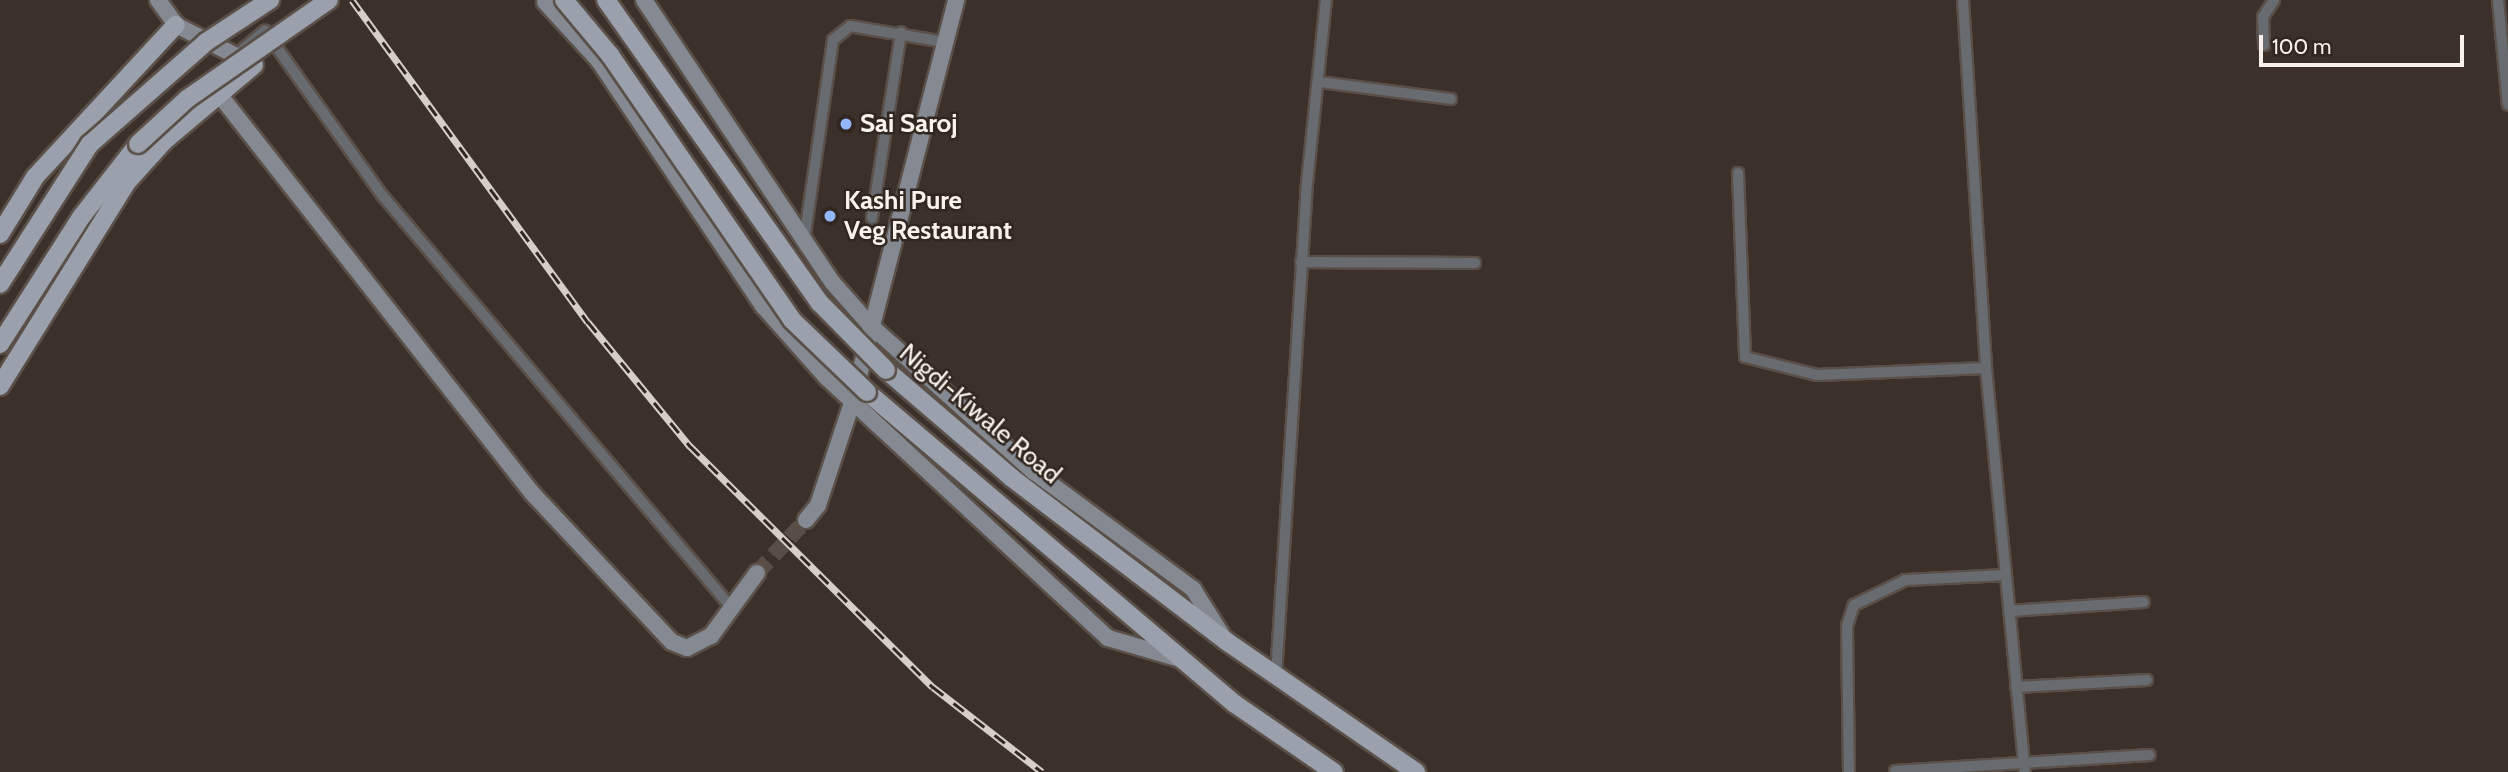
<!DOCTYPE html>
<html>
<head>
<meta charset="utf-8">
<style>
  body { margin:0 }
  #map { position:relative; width:2508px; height:772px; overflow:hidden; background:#3c312a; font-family:Cabin,sans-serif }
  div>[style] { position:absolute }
  .secondary-tunnel>* { height:16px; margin-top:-8px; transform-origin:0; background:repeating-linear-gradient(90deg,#584e47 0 16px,transparent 0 24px) }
  .roads { filter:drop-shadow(2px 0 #5a5049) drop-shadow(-2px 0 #5a5049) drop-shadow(0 2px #5a5049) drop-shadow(0 -2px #5a5049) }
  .street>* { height:10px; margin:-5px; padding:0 5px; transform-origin:5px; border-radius:5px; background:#686b70 }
  .secondary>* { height:16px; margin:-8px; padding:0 8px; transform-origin:8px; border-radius:8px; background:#858a92 }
  .primary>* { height:18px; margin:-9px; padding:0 9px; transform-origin:9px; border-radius:9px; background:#9ba1ac }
  .rail>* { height:7px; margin-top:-3.5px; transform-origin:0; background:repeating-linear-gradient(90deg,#322720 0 13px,#d6cfc9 0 26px); box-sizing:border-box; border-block:2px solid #d6cfc9 }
  .bridges { filter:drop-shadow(2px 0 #5a5049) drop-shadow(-2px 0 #5a5049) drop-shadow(0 2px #5a5049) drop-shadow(0 -2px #5a5049) }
  .primary-bridge>* { height:18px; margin:-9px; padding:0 9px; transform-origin:9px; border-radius:9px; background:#9ba1ac }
  .dots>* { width:19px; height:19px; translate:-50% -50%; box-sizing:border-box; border:4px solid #322720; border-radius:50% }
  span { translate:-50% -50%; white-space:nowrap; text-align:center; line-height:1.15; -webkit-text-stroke:5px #322720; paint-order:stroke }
  .poi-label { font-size:26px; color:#f8f1ec; font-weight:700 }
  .left { translate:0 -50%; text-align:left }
  .street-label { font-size:26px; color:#f8f1ec }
  .scale { position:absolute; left:2259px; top:35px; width:205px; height:32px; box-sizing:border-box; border:4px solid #f8f1ec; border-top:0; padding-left:9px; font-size:21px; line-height:24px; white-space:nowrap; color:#f8f1ec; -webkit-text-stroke:5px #322720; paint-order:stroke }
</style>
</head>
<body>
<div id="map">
  <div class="secondary-tunnel">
    <div style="left:757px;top:573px;width:72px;rotate:-47.2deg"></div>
  </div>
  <div class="roads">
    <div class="street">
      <div style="left:1963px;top:0;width:369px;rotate:86.4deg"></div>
      <div style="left:1986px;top:368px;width:406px;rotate:84.5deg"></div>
      <div style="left:2498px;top:0;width:105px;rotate:84.6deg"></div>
      <div style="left:2264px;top:45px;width:28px;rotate:-92deg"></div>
      <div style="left:2263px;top:17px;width:20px;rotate:-57deg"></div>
      <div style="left:236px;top:55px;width:38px;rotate:-40deg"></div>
      <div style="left:265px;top:31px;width:201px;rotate:54.5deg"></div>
      <div style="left:382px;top:195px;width:540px;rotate:49.73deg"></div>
      <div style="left:1320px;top:82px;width:132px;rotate:7.4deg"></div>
      <div style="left:1738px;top:173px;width:184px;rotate:87.8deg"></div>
      <div style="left:1745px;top:357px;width:74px;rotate:14deg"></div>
      <div style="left:1817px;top:375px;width:169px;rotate:-2.4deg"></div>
      <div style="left:872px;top:218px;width:188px;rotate:-81.1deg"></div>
      <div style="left:804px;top:241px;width:203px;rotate:-81.8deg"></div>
      <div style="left:833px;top:40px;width:22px;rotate:-39deg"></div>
      <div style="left:850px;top:26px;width:96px;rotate:9.6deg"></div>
      <div style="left:1301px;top:262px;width:174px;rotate:0.3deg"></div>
      <div style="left:2009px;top:611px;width:135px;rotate:-3.8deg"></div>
      <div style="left:1276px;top:676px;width:484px;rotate:-86.4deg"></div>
      <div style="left:1306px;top:193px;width:194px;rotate:-84.1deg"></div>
      <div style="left:2016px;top:687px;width:131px;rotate:-3.1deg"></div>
      <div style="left:1895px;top:771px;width:255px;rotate:-3.6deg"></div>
      <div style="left:1849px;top:772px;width:146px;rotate:-90.8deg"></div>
      <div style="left:1847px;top:626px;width:22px;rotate:-72deg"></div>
      <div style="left:1854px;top:605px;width:57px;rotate:-26.1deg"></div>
      <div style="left:1905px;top:580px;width:101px;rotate:-2.8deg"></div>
    </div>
    <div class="secondary">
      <div style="left:158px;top:0;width:31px;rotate:54deg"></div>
      <div style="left:176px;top:25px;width:85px;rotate:27.2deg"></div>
      <div style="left:644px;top:0;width:340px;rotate:56.3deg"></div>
      <div style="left:833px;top:283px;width:56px;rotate:48.6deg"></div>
      <div style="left:870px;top:325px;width:219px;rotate:41.9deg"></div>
      <div style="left:1033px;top:471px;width:199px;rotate:36.4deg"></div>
      <div style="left:1193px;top:589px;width:54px;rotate:57.8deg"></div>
      <div style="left:545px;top:2px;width:80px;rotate:47.5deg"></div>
      <div style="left:599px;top:61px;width:295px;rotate:56.2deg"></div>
      <div style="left:763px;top:306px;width:96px;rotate:48.4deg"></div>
      <div style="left:827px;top:378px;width:383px;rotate:42.8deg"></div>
      <div style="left:1108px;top:638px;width:78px;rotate:16.3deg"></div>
      <div style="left:218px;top:93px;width:509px;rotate:51.87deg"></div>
      <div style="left:532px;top:493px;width:204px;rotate:46.8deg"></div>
      <div style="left:672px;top:642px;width:16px;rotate:22deg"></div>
      <div style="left:687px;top:648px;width:27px;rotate:-27deg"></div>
      <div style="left:711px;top:636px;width:78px;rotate:-53.9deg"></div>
      <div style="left:806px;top:520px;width:19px;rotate:-51deg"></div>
      <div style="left:818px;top:505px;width:108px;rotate:-71.6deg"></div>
      <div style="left:852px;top:403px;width:416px;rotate:-75.5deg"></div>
    </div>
    <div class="primary">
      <div style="left:0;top:234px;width:67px;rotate:-58.4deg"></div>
      <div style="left:35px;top:177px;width:207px;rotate:-47.2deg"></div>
      <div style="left:0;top:344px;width:152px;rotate:-57.4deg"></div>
      <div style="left:82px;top:216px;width:91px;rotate:-52.1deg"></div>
      <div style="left:886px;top:370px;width:166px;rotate:40.6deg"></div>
      <div style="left:1012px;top:478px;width:269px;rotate:37.3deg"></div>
      <div style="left:1226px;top:641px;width:231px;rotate:34.6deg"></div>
      <div style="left:0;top:386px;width:240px;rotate:-58.1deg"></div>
      <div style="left:127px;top:182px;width:55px;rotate:-47.9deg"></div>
      <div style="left:164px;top:141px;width:118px;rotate:-40.2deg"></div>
      <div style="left:867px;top:392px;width:482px;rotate:40.3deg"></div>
      <div style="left:1235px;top:704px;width:120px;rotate:34.5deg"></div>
    </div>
  </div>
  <div class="rail">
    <div style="left:352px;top:0;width:399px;rotate:53.8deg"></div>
    <div style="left:588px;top:322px;width:161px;rotate:50.6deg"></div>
    <div style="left:690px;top:446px;width:342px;rotate:44.8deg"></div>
    <div style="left:933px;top:687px;width:138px;rotate:37.9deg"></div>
  </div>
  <div class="bridges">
    <div class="primary-bridge">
      <div style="left:564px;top:0;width:72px;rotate:50.1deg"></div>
      <div style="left:610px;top:55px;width:321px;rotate:55.5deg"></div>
      <div style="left:792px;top:320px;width:104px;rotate:43.8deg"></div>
      <div style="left:606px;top:0;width:371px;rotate:54.8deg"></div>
      <div style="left:820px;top:303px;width:94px;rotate:45.4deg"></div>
      <div style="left:138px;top:144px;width:67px;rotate:-42.6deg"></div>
      <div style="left:187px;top:99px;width:173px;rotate:-34.9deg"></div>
      <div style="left:0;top:284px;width:166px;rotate:-57.3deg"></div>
      <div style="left:90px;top:144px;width:154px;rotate:-41.3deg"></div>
      <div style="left:206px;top:42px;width:77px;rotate:-33.3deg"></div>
    </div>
  </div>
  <div class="dots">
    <div style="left:846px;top:124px;background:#92b7fd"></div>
    <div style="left:830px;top:216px;background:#92b7fd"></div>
  </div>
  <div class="poi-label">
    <span class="left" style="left:860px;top:124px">Sai Saroj</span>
    <span class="left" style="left:844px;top:216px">Kashi Pure<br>Veg Restaurant</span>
  </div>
  <div class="street-label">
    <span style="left:980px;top:414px;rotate:40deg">Nigdi-Kiwale Road</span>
  </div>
  <div class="scale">100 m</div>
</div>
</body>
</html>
